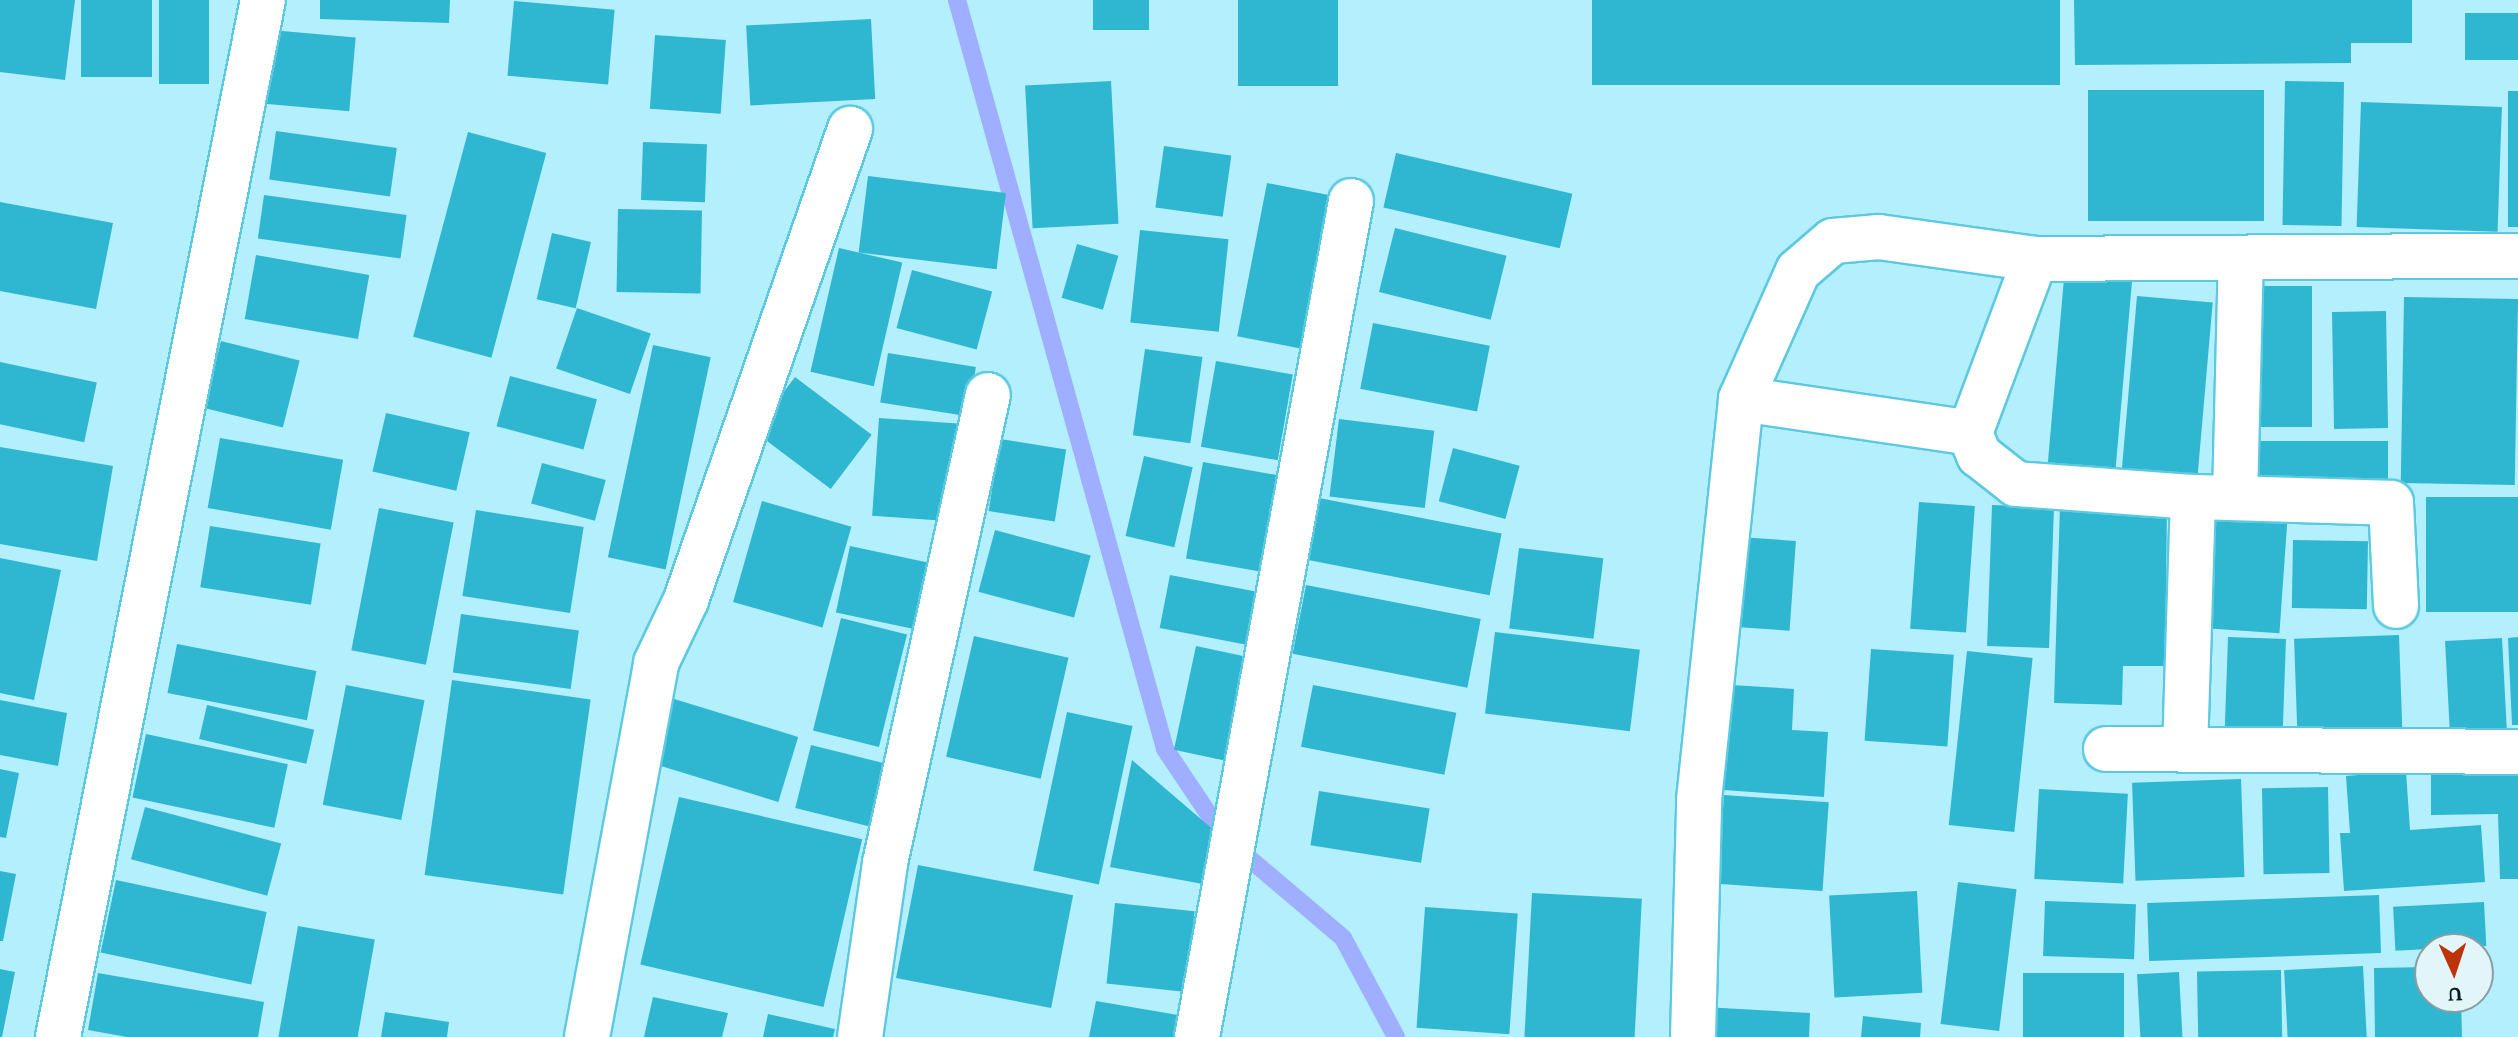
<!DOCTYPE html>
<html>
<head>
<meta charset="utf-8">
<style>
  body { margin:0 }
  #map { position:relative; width:2518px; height:1037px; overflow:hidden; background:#b4effe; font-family:"Crimson Pro",serif }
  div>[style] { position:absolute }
  .stream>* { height:18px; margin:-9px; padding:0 9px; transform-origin:9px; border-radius:9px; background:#9faeff }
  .building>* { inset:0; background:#2fb6d1; transform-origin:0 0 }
  .roads { filter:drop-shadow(2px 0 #5dc9e1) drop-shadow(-2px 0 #5dc9e1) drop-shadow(0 2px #5dc9e1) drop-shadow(0 -2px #5dc9e1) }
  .minor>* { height:44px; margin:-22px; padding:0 22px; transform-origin:22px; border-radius:22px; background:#fff }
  span { translate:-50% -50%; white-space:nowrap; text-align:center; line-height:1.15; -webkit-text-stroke:7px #e2f5f9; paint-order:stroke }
  .north { position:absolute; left:2414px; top:933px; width:80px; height:80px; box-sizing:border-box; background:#e2f5f9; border:2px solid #899ea3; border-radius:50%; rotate:177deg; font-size:22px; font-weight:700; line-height:32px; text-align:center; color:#041b21 }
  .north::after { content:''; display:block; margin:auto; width:28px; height:36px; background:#bd330a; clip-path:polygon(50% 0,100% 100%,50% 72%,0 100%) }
</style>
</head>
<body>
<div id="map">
  <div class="stream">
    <div style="left:957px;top:0;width:777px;rotate:74.48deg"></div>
    <div style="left:1165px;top:749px;width:106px;rotate:56.2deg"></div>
    <div style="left:1224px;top:837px;width:156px;rotate:40.3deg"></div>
    <div style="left:1343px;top:938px;width:112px;rotate:61.8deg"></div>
  </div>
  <div class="building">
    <div style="clip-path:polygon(0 0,75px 0,65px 80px,0 72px)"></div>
    <div style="left:81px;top:0;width:71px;height:77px"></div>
    <div style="left:159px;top:0;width:50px;height:84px"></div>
    <div style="clip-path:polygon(320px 0,450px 0,449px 23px,320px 19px)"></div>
    <div style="left:1093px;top:0;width:56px;height:30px"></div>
    <div style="left:1238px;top:0;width:100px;height:86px"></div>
    <div style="left:1592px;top:0;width:468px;height:85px"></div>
    <div style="clip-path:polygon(2074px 0,2412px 0,2412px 43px,2351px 43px,2351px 63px,2075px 65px)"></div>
    <div style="left:514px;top:1px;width:101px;height:75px;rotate:5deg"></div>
    <div style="left:2518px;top:13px;width:47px;height:53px;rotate:90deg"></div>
    <div style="left:871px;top:19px;width:80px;height:125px;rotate:87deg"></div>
    <div style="left:271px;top:30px;width:85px;height:74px;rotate:5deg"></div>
    <div style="left:655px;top:35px;width:71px;height:74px;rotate:4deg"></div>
    <div style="left:1111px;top:81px;width:143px;height:86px;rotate:87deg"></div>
    <div style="left:2285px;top:81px;width:59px;height:144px;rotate:1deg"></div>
    <div style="left:2264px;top:90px;width:131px;height:176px;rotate:90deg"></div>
    <div style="left:2508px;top:91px;width:10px;height:136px"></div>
    <div style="left:2361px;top:102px;width:141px;height:125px;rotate:2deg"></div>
    <div style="left:276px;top:131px;width:122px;height:49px;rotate:8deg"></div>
    <div style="left:468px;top:132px;width:81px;height:212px;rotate:15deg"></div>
    <div style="left:643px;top:142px;width:64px;height:58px;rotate:2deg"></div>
    <div style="left:1164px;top:146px;width:68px;height:62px;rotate:8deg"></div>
    <div style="left:1396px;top:153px;width:181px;height:56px;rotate:13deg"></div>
    <div style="left:868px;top:176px;width:139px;height:77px;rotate:7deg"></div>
    <div style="left:1267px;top:183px;width:76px;height:156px;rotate:11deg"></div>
    <div style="left:264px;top:195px;width:144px;height:44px;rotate:8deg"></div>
    <div style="clip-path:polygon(0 202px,113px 223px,96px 309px,0 291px)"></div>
    <div style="left:618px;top:209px;width:84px;height:83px;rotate:1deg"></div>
    <div style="left:1395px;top:228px;width:115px;height:66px;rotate:14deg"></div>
    <div style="left:1140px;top:230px;width:89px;height:93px;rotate:6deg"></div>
    <div style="left:552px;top:233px;width:40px;height:68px;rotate:13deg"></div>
    <div style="left:1077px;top:244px;width:43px;height:56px;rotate:16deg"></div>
    <div style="left:839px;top:248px;width:65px;height:127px;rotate:13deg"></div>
    <div style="left:256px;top:255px;width:115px;height:65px;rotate:10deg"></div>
    <div style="left:2065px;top:267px;width:68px;height:215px;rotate:5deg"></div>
    <div style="left:912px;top:270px;width:83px;height:60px;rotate:15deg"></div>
    <div style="left:2253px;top:286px;width:59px;height:141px"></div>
    <div style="left:2137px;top:296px;width:76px;height:186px;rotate:5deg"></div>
    <div style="left:2404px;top:297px;width:114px;height:186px;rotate:1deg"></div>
    <div style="left:577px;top:308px;width:78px;height:64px;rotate:19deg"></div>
    <div style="left:2386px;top:311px;width:117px;height:54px;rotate:89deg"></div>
    <div style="left:1373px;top:323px;width:119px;height:67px;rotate:11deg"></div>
    <div style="left:221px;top:341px;width:81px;height:69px;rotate:14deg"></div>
    <div style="left:653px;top:345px;width:59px;height:217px;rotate:12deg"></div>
    <div style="left:1145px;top:349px;width:58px;height:87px;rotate:8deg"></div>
    <div style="left:888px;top:353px;width:89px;height:50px;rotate:9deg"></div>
    <div style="left:1216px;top:361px;width:78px;height:87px;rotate:10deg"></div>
    <div style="left:0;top:362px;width:99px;height:61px;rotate:12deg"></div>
    <div style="left:510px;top:376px;width:90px;height:52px;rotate:15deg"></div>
    <div style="left:795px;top:377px;width:96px;height:68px;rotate:37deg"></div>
    <div style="left:386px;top:413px;width:86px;height:60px;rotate:13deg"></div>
    <div style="left:879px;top:418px;width:79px;height:98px;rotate:4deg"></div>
    <div style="left:1339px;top:419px;width:96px;height:78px;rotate:7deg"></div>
    <div style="left:220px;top:438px;width:125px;height:71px;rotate:10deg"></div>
    <div style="left:1000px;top:439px;width:67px;height:73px;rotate:9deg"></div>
    <div style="left:2388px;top:441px;width:42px;height:141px;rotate:90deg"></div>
    <div style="clip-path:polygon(0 447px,113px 466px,97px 561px,0 544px)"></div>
    <div style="left:1453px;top:448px;width:69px;height:55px;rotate:15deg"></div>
    <div style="left:1144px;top:456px;width:50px;height:82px;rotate:13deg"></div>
    <div style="left:1203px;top:462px;width:81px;height:98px;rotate:10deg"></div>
    <div style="left:542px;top:463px;width:66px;height:42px;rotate:15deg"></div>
    <div style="left:2518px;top:497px;width:115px;height:92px;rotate:90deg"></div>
    <div style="left:1319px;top:498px;width:186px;height:63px;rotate:11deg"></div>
    <div style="left:762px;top:501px;width:93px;height:105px;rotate:16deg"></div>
    <div style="left:1919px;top:502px;width:56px;height:127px;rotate:4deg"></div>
    <div style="left:1992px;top:505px;width:62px;height:141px;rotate:2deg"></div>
    <div style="clip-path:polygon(2060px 505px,2167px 507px,2165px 666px,2123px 666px,2122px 705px,2054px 703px)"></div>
    <div style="left:379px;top:508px;width:76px;height:145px;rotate:11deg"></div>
    <div style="left:2207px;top:508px;width:81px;height:120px;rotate:4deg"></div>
    <div style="left:476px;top:510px;width:109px;height:87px;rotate:9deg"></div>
    <div style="left:210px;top:526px;width:112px;height:62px;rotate:9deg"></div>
    <div style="left:995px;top:530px;width:99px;height:64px;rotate:15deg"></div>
    <div style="left:1739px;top:537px;width:57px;height:90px;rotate:4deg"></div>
    <div style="left:2293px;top:540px;width:75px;height:68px;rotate:1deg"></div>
    <div style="left:850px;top:546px;width:82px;height:68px;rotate:12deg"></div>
    <div style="left:1519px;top:548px;width:85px;height:81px;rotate:7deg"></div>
    <div style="clip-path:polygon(0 558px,61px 570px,34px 700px,0 693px)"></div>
    <div style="left:1170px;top:575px;width:91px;height:54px;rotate:11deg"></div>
    <div style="left:1306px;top:585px;width:178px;height:70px;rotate:11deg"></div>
    <div style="left:461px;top:614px;width:119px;height:59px;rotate:8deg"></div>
    <div style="left:841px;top:618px;width:68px;height:116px;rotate:14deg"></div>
    <div style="left:1495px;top:632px;width:146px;height:82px;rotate:7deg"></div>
    <div style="left:2399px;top:635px;width:94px;height:105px;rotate:88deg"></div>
    <div style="left:974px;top:636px;width:97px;height:124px;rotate:13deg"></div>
    <div style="left:2228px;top:637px;width:58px;height:99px;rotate:2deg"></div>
    <div style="clip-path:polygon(2518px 637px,2518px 725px,2512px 725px,2508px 638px)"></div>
    <div style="left:2502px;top:638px;width:90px;height:57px;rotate:87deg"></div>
    <div style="left:177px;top:644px;width:142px;height:50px;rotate:11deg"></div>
    <div style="left:1196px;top:646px;width:66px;height:106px;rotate:12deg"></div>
    <div style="left:1871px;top:649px;width:83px;height:92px;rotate:4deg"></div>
    <div style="left:1967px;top:651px;width:66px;height:175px;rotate:6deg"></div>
    <div style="left:452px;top:680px;width:140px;height:197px;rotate:8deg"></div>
    <div style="clip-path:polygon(1716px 684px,1794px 689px,1792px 730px,1828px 732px,1824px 797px,1709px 789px)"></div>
    <div style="left:346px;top:685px;width:80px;height:122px;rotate:11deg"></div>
    <div style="left:1313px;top:685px;width:146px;height:63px;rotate:11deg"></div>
    <div style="left:671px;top:698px;width:133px;height:68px;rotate:17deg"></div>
    <div style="clip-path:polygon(0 700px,67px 713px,58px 766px,0 755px)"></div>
    <div style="left:207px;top:705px;width:110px;height:35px;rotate:13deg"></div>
    <div style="left:1067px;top:712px;width:67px;height:162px;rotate:12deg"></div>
    <div style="left:146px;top:734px;width:145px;height:65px;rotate:12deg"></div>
    <div style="left:811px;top:745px;width:86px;height:65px;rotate:14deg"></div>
    <div style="clip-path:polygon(2431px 758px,2518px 758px,2518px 879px,2500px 879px,2498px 814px,2431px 815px)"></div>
    <div style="clip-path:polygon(1132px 760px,1223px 838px,1214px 886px,1110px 867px)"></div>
    <div style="clip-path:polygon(0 769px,19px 773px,6px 838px,0 837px)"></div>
    <div style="clip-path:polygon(2406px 771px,2410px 830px,2481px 825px,2485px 882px,2344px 891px,2340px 833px,2350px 833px,2346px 776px)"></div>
    <div style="left:2241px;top:779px;width:98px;height:109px;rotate:88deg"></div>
    <div style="left:2328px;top:787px;width:86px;height:66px;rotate:89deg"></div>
    <div style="left:2039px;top:789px;width:89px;height:90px;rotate:3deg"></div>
    <div style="left:1319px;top:791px;width:112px;height:55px;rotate:9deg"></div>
    <div style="left:1724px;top:795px;width:105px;height:89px;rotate:4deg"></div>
    <div style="left:679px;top:797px;width:188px;height:172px;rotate:13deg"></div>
    <div style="left:145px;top:807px;width:141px;height:54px;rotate:15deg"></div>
    <div style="left:918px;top:865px;width:158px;height:115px;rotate:11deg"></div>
    <div style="clip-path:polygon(0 871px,16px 874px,3px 941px,0 941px)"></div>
    <div style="left:116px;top:880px;width:154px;height:74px;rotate:12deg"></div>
    <div style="left:1958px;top:882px;width:59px;height:143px;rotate:7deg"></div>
    <div style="left:1917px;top:891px;width:102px;height:88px;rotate:87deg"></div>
    <div style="left:1532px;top:893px;width:110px;height:144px;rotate:3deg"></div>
    <div style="left:2379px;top:895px;width:58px;height:232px;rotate:88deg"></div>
    <div style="left:2045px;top:901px;width:91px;height:55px;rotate:2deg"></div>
    <div style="left:2484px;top:902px;width:44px;height:91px;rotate:87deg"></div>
    <div style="left:1115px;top:903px;width:80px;height:81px;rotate:6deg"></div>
    <div style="left:1425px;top:907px;width:93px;height:121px;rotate:4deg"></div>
    <div style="left:298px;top:926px;width:78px;height:113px;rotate:10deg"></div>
    <div style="left:2363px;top:966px;width:71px;height:79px;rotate:87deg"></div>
    <div style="clip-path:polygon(2430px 967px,2430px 997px,2461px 997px,2462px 1037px,2375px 1037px,2374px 968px)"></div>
    <div style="clip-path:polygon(0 969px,15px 972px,2px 1037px,0 1037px)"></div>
    <div style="left:2281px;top:970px;width:67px;height:84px;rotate:89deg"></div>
    <div style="left:2179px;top:972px;width:65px;height:42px;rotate:87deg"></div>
    <div style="clip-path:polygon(98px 973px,264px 1002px,258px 1037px,127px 1037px,88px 1030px)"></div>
    <div style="left:2023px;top:973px;width:101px;height:64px"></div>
    <div style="clip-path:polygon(653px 997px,728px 1013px,722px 1037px,644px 1037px)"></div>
    <div style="clip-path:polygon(1096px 1001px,1184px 1016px,1180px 1037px,1089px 1037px)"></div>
    <div style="clip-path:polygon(1704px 1007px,1810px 1013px,1809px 1037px,1704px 1037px)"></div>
    <div style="clip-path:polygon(385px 1012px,449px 1022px,447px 1037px,381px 1037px)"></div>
    <div style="clip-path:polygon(768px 1014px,835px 1029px,833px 1037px,763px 1037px)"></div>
    <div style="clip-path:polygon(1863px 1016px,1921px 1023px,1920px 1037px,1861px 1037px)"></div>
  </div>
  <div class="roads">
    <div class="minor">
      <div style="left:1741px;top:399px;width:232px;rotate:8.4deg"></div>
      <div style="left:1970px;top:433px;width:186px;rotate:-69.5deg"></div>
      <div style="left:2035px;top:259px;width:483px;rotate:-0.4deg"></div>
      <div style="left:1970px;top:433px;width:24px;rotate:68deg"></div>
      <div style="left:1979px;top:455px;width:47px;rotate:38.1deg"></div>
      <div style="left:2016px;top:484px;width:177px;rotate:4.2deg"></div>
      <div style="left:2193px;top:497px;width:253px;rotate:91.8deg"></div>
      <div style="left:2193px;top:497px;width:198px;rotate:1.7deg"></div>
      <div style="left:2391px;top:503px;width:103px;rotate:87.2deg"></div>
      <div style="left:2235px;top:498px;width:240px;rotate:-88.6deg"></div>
      <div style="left:2106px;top:749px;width:412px;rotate:0.4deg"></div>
      <div style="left:58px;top:1037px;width:1057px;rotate:-78.82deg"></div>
      <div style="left:587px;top:1037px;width:380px;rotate:-79.5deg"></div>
      <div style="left:656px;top:663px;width:70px;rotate:-64.5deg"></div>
      <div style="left:686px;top:600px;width:499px;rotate:-70.8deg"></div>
      <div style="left:860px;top:1037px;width:176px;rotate:-81.8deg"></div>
      <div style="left:885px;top:863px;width:479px;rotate:-77.6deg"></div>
      <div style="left:1197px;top:1037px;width:850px;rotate:-79.56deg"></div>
      <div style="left:1693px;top:1037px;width:237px;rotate:-88.5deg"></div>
      <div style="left:1699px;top:800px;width:403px;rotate:-84deg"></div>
      <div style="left:1741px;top:399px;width:140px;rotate:-66deg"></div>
      <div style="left:1798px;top:271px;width:46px;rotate:-40.6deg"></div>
      <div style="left:1833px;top:241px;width:46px;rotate:-5deg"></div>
      <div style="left:1879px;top:237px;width:158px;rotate:8deg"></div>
    </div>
  </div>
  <div class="north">U</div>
</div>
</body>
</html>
